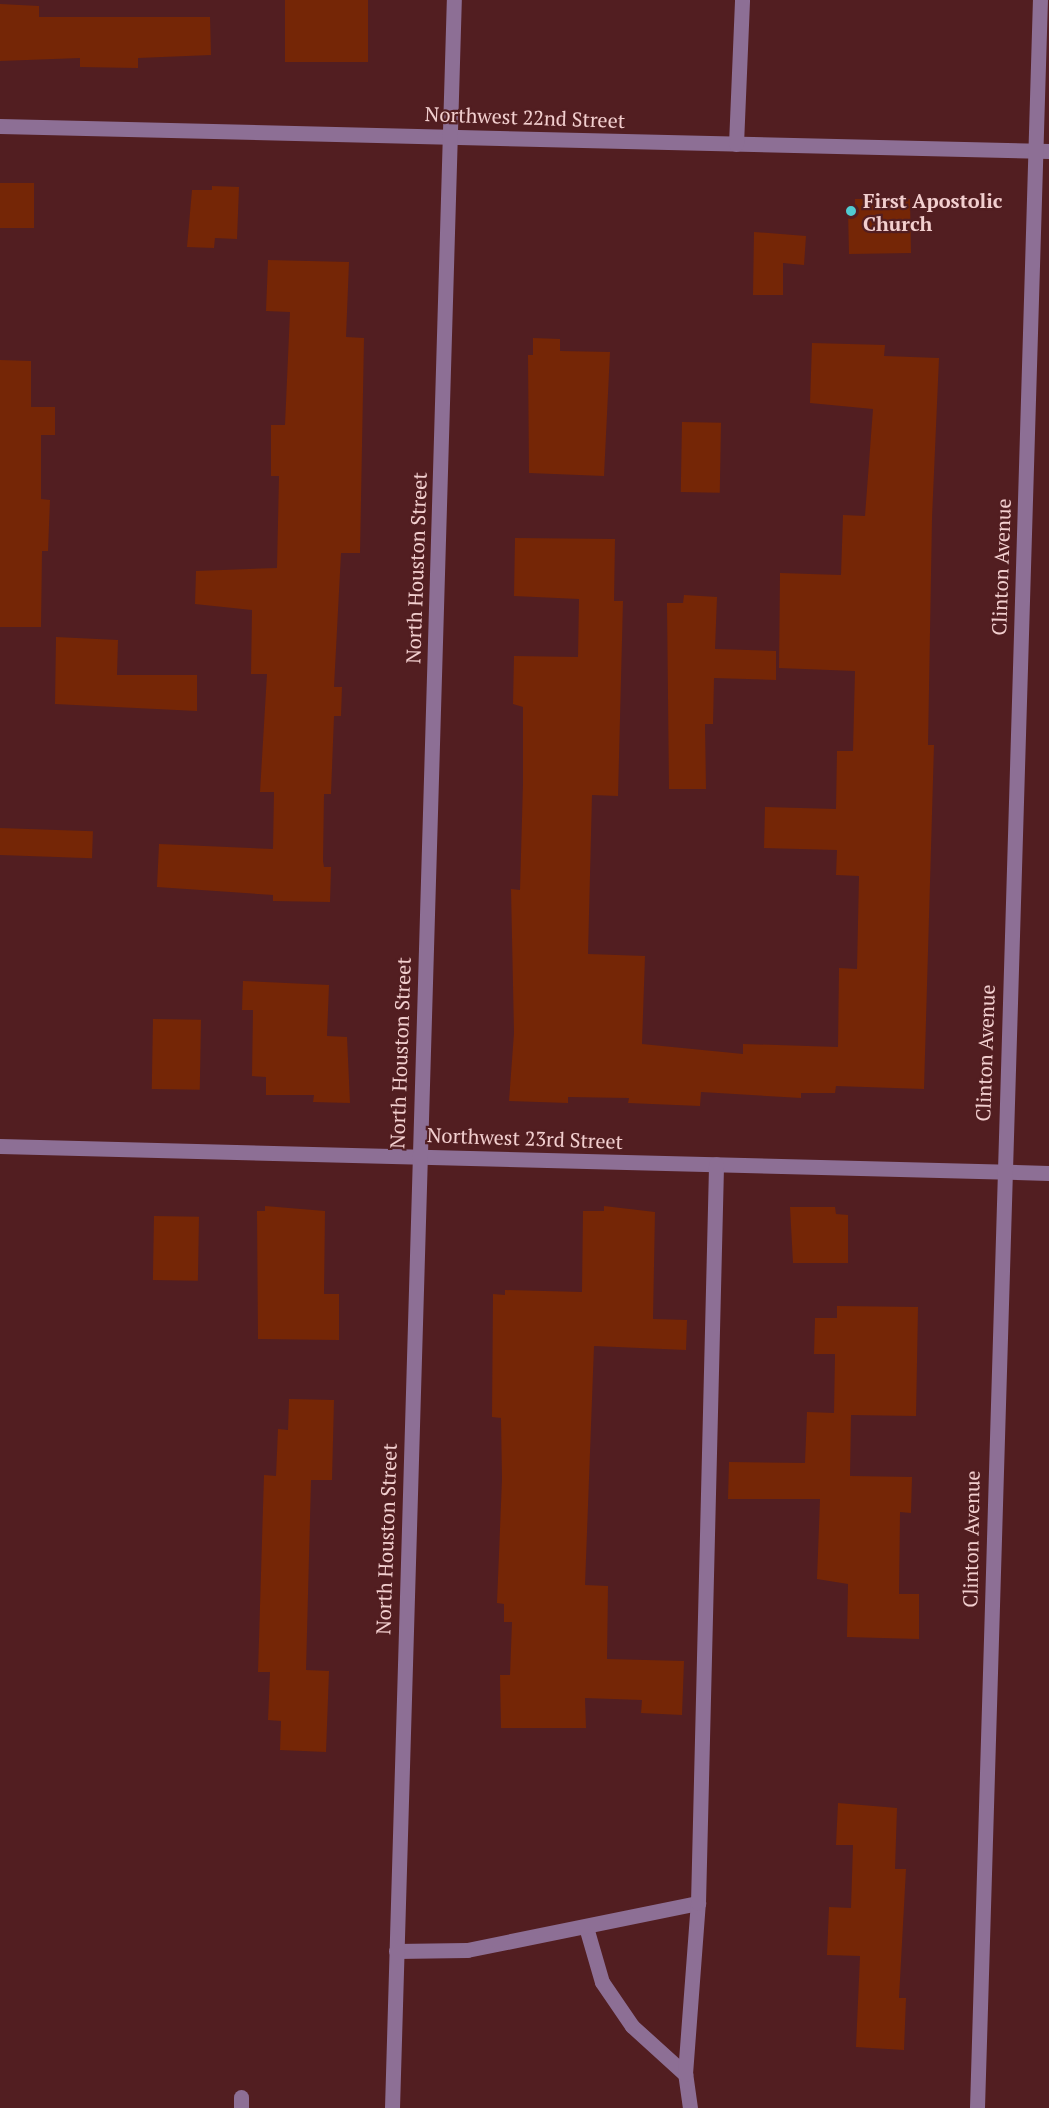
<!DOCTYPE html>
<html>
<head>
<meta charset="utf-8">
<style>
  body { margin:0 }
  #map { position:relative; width:1049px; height:2108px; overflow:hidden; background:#521e21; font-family:"PT Serif",serif }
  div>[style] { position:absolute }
  .building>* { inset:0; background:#752606; transform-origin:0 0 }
  .minor>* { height:15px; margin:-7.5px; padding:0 7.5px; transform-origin:7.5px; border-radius:7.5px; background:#8d6f95 }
  .dots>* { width:16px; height:16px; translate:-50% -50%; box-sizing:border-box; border:3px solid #521e21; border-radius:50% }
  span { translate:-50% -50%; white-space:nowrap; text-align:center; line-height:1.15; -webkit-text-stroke:4.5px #521e21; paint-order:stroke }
  .street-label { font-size:20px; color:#f2cfcf }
  .poi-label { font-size:20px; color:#f2cfcf; font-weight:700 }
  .left { translate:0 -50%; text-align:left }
</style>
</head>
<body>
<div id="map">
  <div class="building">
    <div style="left:285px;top:0;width:83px;height:62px"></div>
    <div style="clip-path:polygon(0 4px,39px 6px,39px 17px,210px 17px,211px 55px,138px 58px,138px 68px,80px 67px,80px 58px,0 61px)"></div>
    <div style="left:0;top:183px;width:34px;height:45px"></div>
    <div style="clip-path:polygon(212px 186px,239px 187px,237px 239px,215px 238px,214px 248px,187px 247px,192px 190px,212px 190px)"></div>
    <div style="clip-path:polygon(855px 199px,910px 199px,911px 253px,849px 254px,848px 209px,855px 208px)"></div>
    <div style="clip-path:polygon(754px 232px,806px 236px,804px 265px,783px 263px,783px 295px,753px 295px)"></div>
    <div style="clip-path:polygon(268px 260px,349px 262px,346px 337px,364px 338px,360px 553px,341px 553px,334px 687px,342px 687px,341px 716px,334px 716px,331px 794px,324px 794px,323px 861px,324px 867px,331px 867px,330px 902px,273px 901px,273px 895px,157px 887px,159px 844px,273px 849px,274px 792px,260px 792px,267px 674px,251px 674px,252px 610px,195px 604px,196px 571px,277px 568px,279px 476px,271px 476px,271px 425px,285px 425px,290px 312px,266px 311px)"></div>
    <div style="clip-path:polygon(533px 338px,560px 339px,560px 351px,610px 352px,604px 476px,529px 473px,528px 355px,533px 355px)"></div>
    <div style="clip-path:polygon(812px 343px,885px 345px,884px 356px,939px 358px,932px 518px,928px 745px,934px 745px,924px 1089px,836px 1086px,835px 1093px,801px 1093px,801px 1098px,701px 1092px,700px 1106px,628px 1103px,629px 1098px,568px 1097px,568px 1103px,509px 1101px,514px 1033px,511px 889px,520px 890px,523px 783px,523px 707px,513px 704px,514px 656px,578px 657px,579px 599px,514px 596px,515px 538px,615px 539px,614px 601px,623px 601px,618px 796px,592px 795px,588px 954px,645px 956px,642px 1044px,743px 1054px,743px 1044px,838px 1047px,839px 968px,857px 969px,859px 876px,836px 875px,837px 850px,764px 848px,765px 807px,836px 809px,837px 751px,853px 751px,855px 671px,779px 668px,780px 573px,841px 575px,843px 515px,865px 516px,873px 409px,810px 403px)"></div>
    <div style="clip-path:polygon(0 360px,31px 361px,31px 407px,55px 407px,55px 435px,41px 435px,41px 499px,50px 500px,48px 551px,42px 551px,41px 627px,0 627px)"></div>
    <div style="left:682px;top:422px;width:39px;height:70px;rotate:1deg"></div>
    <div style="clip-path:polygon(684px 595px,717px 597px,715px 649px,776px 651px,776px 680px,714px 678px,713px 724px,705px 724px,706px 789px,669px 789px,667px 603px,683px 603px)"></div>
    <div style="clip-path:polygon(56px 637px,118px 640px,117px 675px,197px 675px,197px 711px,55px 704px)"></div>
    <div style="left:0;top:828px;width:93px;height:27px;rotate:2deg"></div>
    <div style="clip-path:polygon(243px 981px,329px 985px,327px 1036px,347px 1037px,350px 1103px,313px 1102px,314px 1095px,266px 1095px,266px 1077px,252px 1076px,253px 1010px,242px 1010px)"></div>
    <div style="left:153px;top:1019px;width:48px;height:70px;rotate:1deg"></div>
    <div style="clip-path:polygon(265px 1206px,325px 1211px,324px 1294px,339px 1294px,339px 1340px,258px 1339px,257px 1211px,265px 1211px)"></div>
    <div style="clip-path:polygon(604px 1206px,655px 1212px,653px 1319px,687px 1320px,686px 1350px,594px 1346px,585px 1585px,608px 1586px,607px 1659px,684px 1661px,682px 1715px,641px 1713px,642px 1700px,585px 1698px,586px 1728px,501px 1728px,500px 1675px,510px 1675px,512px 1622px,504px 1622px,504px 1604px,497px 1603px,502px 1479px,501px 1418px,492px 1417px,493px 1294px,505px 1295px,505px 1290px,582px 1292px,583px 1211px,604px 1211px)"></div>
    <div style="clip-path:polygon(790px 1207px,835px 1207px,836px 1214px,848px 1215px,848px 1263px,793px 1263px)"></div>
    <div style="left:154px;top:1216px;width:45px;height:64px;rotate:1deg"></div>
    <div style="clip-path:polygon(837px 1306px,918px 1307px,916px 1416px,851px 1415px,850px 1476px,912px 1477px,911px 1513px,900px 1512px,899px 1594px,919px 1594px,919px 1639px,847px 1637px,848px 1584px,817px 1579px,820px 1499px,728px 1499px,729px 1462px,805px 1463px,807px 1412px,834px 1413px,835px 1354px,814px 1354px,815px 1318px,837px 1318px)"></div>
    <div style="clip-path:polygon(289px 1399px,334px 1400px,332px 1480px,311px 1480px,306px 1670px,329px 1671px,326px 1752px,280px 1750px,281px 1721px,268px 1720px,270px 1672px,258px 1672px,264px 1475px,276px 1476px,278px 1429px,288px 1430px)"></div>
    <div style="clip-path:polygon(838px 1803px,897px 1808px,895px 1869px,906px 1869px,899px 1998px,906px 1998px,904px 2050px,856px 2047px,860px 1956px,827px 1955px,829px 1907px,851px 1908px,853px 1845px,836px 1845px)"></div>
  </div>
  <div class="minor">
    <div style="left:0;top:126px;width:1049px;rotate:1.37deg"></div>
    <div style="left:736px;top:144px;width:144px;rotate:-87.6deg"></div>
    <div style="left:0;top:1146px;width:1049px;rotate:1.47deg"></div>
    <div style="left:586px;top:1927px;width:57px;rotate:73.8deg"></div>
    <div style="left:602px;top:1982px;width:53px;rotate:55.7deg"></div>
    <div style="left:632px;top:2026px;width:72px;rotate:42.2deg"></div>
    <div style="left:396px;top:1951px;width:71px;rotate:-0.8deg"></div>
    <div style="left:467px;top:1950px;width:236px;rotate:-11.5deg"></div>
    <div style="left:241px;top:2108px;width:11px;rotate:-90deg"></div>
    <div style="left:392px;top:2108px;width:2109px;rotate:-88.32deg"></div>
    <div style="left:690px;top:2108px;width:34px;rotate:-98deg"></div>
    <div style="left:685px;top:2074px;width:171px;rotate:-85.7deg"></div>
    <div style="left:698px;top:1903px;width:739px;rotate:-88.6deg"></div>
    <div style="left:977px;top:2108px;width:2109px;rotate:-88.29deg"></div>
  </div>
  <div class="dots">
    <div style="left:851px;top:211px;background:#51ccd1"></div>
  </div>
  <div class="street-label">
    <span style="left:525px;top:117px;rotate:2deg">Northwest 22nd Street</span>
    <span style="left:1001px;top:567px;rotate:-88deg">Clinton Avenue</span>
    <span style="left:416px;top:568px;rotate:-88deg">North Houston Street</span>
    <span style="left:400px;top:1053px;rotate:-88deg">North Houston Street</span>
    <span style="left:985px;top:1053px;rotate:-88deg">Clinton Avenue</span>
    <span style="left:525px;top:1138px;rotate:2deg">Northwest 23rd Street</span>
    <span style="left:386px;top:1539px;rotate:-88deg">North Houston Street</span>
    <span style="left:971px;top:1539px;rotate:-89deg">Clinton Avenue</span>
  </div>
  <div class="poi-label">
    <span class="left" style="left:863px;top:212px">First Apostolic<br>Church</span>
  </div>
</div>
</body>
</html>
